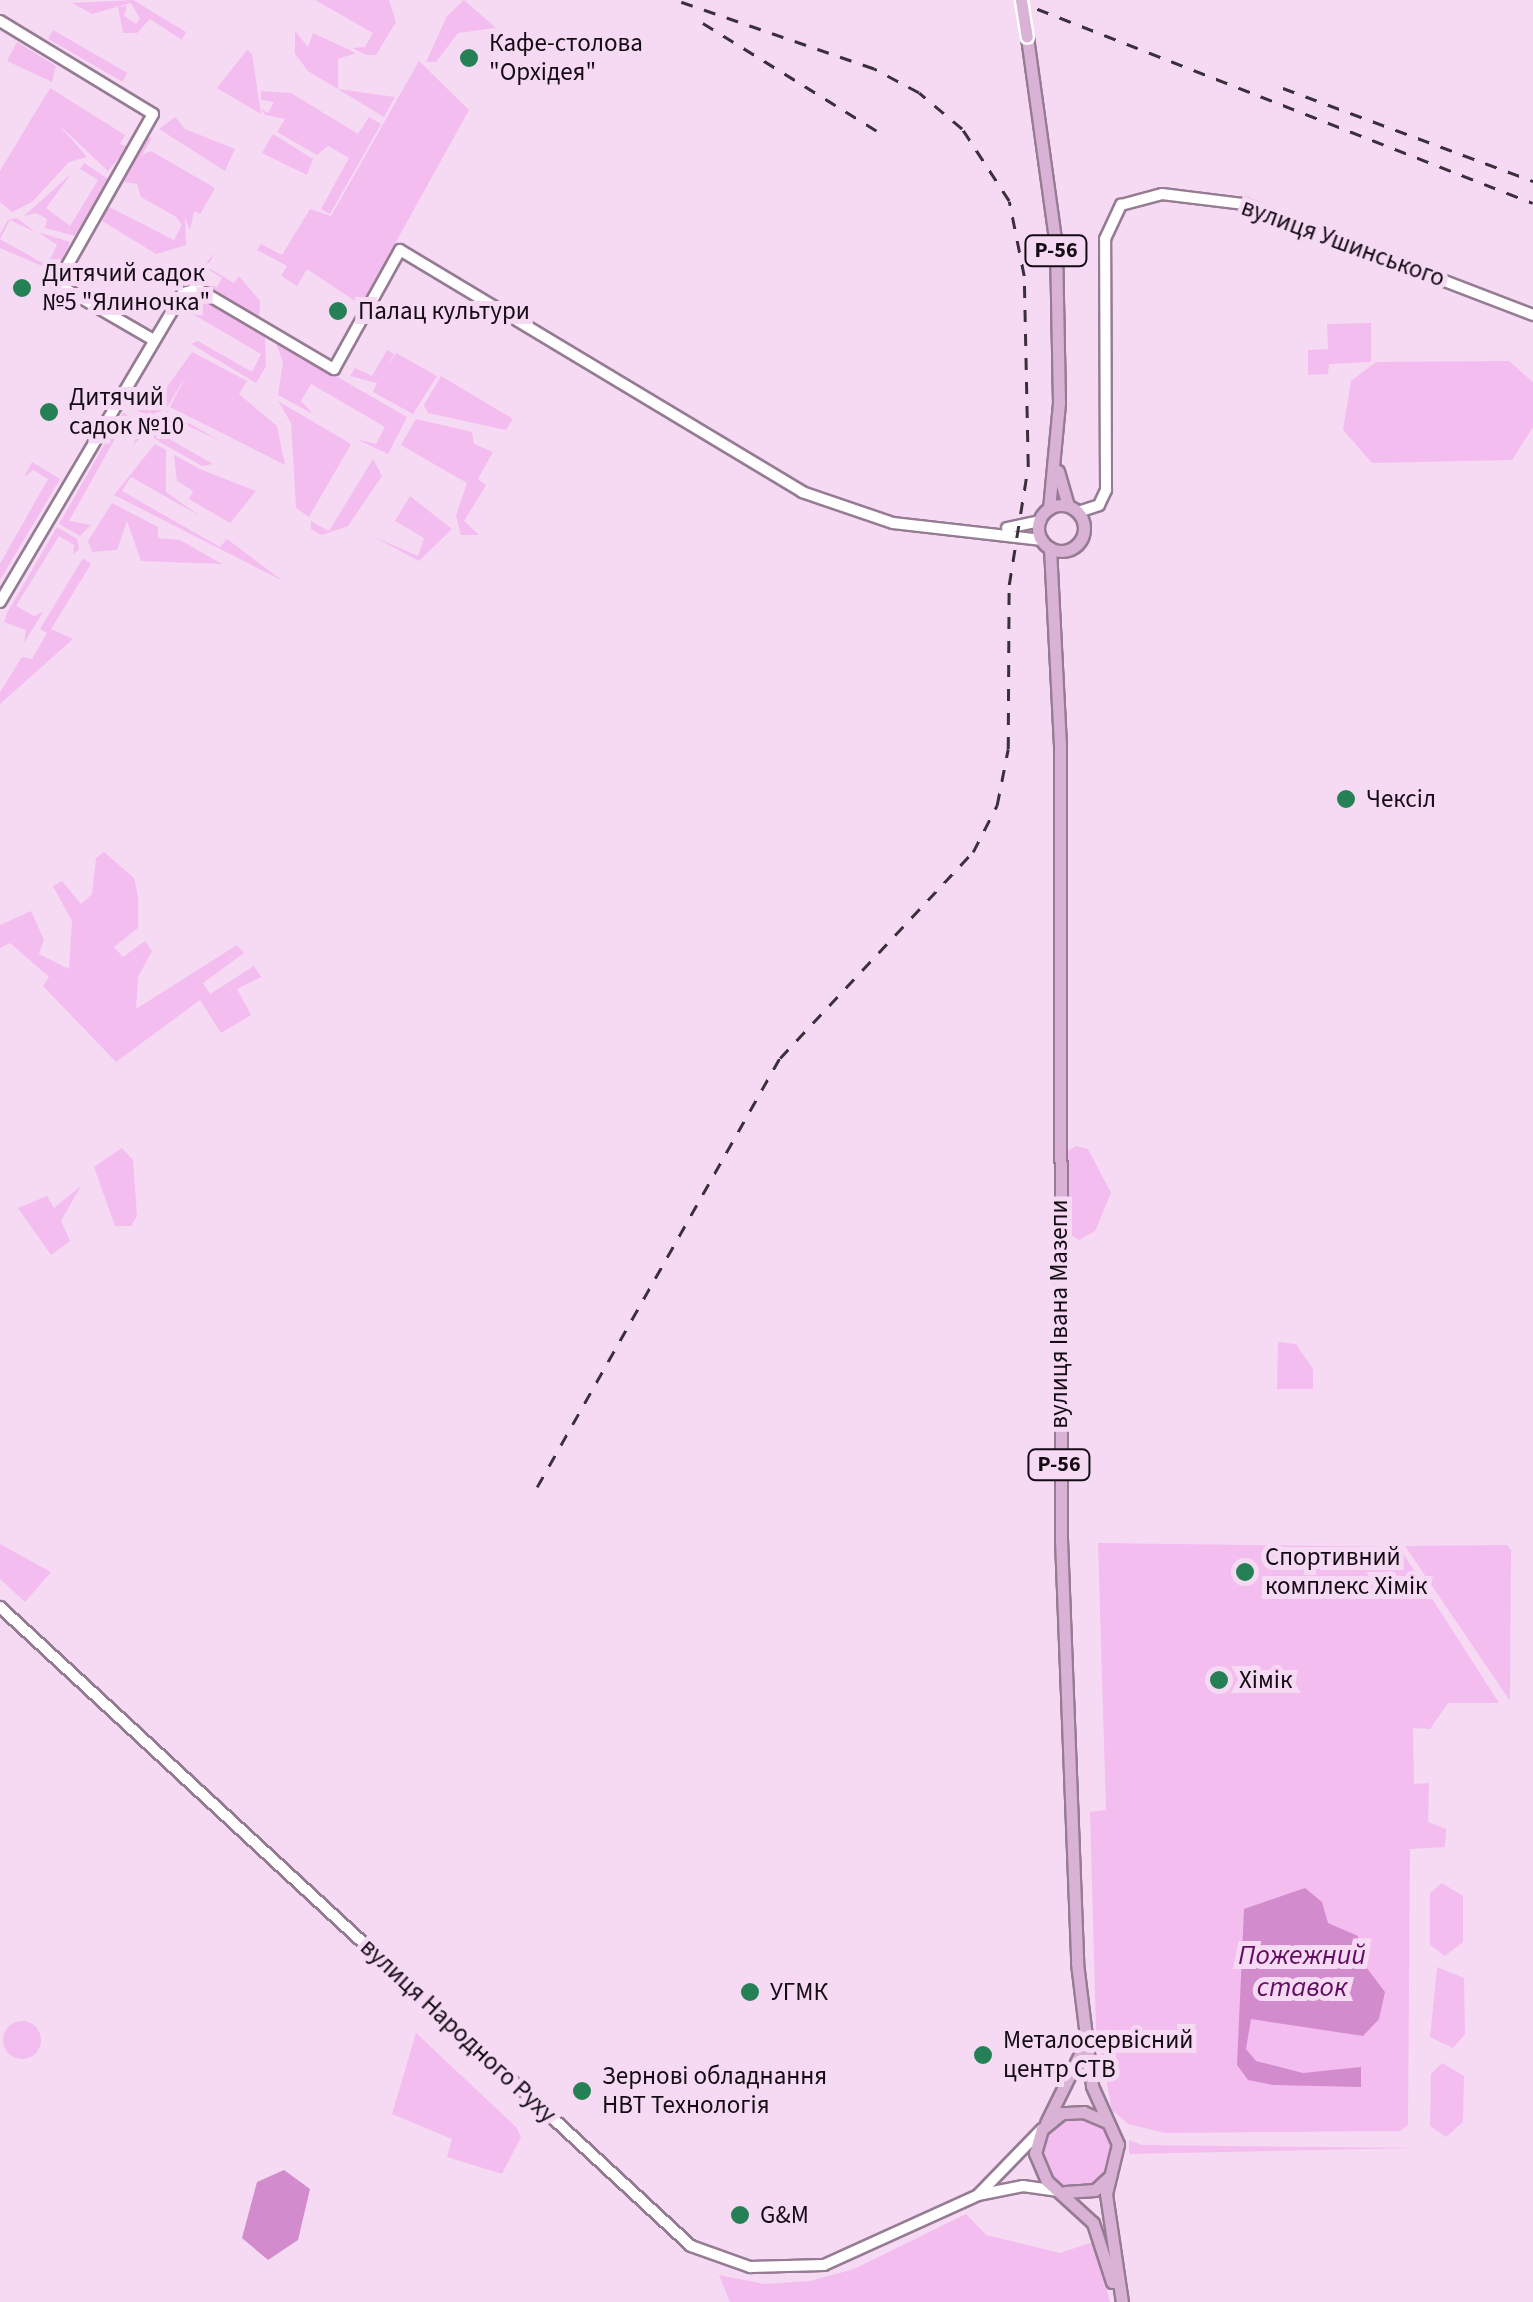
<!DOCTYPE html>
<html>
<head>
<meta charset="utf-8">
<style>
  body { margin:0 }
  #map { position:relative; width:1533px; height:2302px; overflow:hidden; background:#f6daf4; font-family:"Source Sans 3",sans-serif }
  div>[style] { position:absolute }
  .green>* { inset:0; background:#f3bdef; transform-origin:0 0 }
  .round { border-radius:50% }
  .water>* { inset:0; background:#d28ccd }
  .roads { filter:drop-shadow(2px 0 #967c93) drop-shadow(-2px 0 #967c93) drop-shadow(0 2px #967c93) drop-shadow(0 -2px #967c93) }
  .secondary>* { height:10px; margin:-5px; padding:0 5px; transform-origin:5px; border-radius:5px; background:#fff }
  .primary>* { height:11px; margin:-5.5px; padding:0 5.5px; transform-origin:5.5px; border-radius:5.5px; background:#d9b2d6 }
  .primary>.ring { margin:-5.5px; padding:0; box-sizing:content-box; background:none; border:11px solid #d9b2d6; border-radius:50% }
  .rail>* { height:2.5px; margin-top:-1.25px; transform-origin:0; background:repeating-linear-gradient(90deg,#3b2f3b 0 12px,transparent 0 24px) }
  .bridges { filter:drop-shadow(2px 0 #fff) drop-shadow(-2px 0 #fff) drop-shadow(0 2px #fff) drop-shadow(0 -2px #fff) }
  .primary-bridge>* { height:11px; margin:-5.5px; padding:0 5.5px; transform-origin:5.5px; border-radius:5.5px; background:#d9b2d6 }
  .dots>* { width:28px; height:28px; translate:-50% -50%; box-sizing:border-box; border:5px solid #f6daf4; border-radius:50% }
  span { translate:-50% -50%; white-space:nowrap; text-align:center; line-height:1.15; -webkit-text-stroke:10px #f6daf4; paint-order:stroke }
  .shield-label span { padding:2px 8px; background:#f6daf4; border:2px solid; border-radius:8px; -webkit-text-stroke-width:0 }
  .shield-label { font-size:22px; color:#140b14; font-weight:700 }
  .poi-label { font-size:25px; color:#140b14 }
  .left { translate:0 -50%; text-align:left }
  .street-label { font-size:25px; color:#140b14 }
  .water-label { font-size:28px; color:#630d61; font-style:italic }
</style>
</head>
<body>
<div id="map">
  <div class="green">
    <div style="clip-path:polygon(133px 0,186px 32px,182px 40px,150px 19px,137px 33px,123px 33px,118px 7px,127px 6px,124px 16px,136px 24px,140px 19px,131px 3px,92px 14px,72px 3px)"></div>
    <div style="clip-path:polygon(315px 0,389px 0,396px 22px,376px 55px,366px 55px,353px 48px,365px 47px,373px 33px)"></div>
    <div style="clip-path:polygon(464px 0,496px 28px,458px 33px,436px 62px,426px 62px,447px 16px)"></div>
    <div style="left:53px;top:30px;width:86px;height:10px;rotate:30deg"></div>
    <div style="clip-path:polygon(295px 31px,308px 47px,313px 33px,356px 53px,338px 59px,338px 89px,395px 97px,384px 117px,308px 71px,295px 54px)"></div>
    <div style="clip-path:polygon(17px 42px,56px 66px,52px 82px,7px 61px)"></div>
    <div style="clip-path:polygon(247px 50px,252px 54px,261px 114px,217px 88px)"></div>
    <div style="clip-path:polygon(419px 61px,469px 110px,361px 305px,307px 269px,297px 286px,281px 276px,287px 266px,257px 250px,261px 244px,282px 255px,310px 209px,331px 216px)"></div>
    <div style="clip-path:polygon(50px 88px,125px 135px,120px 144px,128px 147px,108px 171px,59px 125px,87px 157px,69px 162px,32px 202px,12px 212px,0 202px,0 171px)"></div>
    <div style="clip-path:polygon(261px 91px,291px 93px,358px 134px,369px 117px,381px 124px,330px 214px,321px 209px,349px 158px,328px 146px,317px 155px,277px 132px,285px 119px,265px 115px,261px 109px,268px 113px,274px 102px,261px 100px)"></div>
    <div style="clip-path:polygon(175px 117px,185px 129px,235px 149px,225px 171px,159px 129px)"></div>
    <div style="clip-path:polygon(273px 134px,313px 159px,307px 175px,262px 153px)"></div>
    <div style="clip-path:polygon(evenodd,146px 135px,152px 138px,142px 155px,151px 151px,215px 188px,200px 214px,194px 211px,190px 230px,185px 218px,186px 245px,156px 254px,99px 219px,146px 135px,124px 182px,137px 184px,141px 197px,176px 217px,182px 225px,174px 240px,109px 207px,124px 182px)"></div>
    <div style="clip-path:polygon(84px 163px,108px 179px,75px 236px,45px 228px,47px 219px,36px 213px,24px 216px,71px 174px,46px 208px,70px 226px,98px 180px,80px 169px)"></div>
    <div style="clip-path:polygon(17px 218px,35px 232px,10px 220px,0 239px,39px 261px,48px 264px,57px 245px,38px 232px,70px 242px,56px 272px,0 248px,0 234px,8px 220px)"></div>
    <div style="clip-path:polygon(215px 253px,207px 267px,234px 283px,239px 276px,260px 301px,259px 319px,194px 280px,217px 287px,222px 278px,203px 266px)"></div>
    <div style="clip-path:polygon(198px 297px,265px 334px,266px 366px,256px 383px,191px 344px,198px 341px,252px 372px,261px 354px,189px 312px)"></div>
    <div style="clip-path:polygon(1371px 323px,1371px 362px,1329px 364px,1328px 374px,1308px 375px,1308px 350px,1328px 349px,1327px 324px)"></div>
    <div style="clip-path:polygon(275px 341px,407px 417px,388px 454px,356px 439px,376px 444px,385px 427px,311px 384px,301px 401px,313px 414px,278px 395px,283px 362px)"></div>
    <div style="clip-path:polygon(387px 350px,394px 354px,386px 368px,396px 353px,437px 376px,413px 414px,373px 392px,377px 383px,350px 376px,355px 368px,372px 376px)"></div>
    <div style="clip-path:polygon(192px 352px,247px 381px,239px 394px,277px 426px,285px 465px,170px 407px,187px 374px,166px 409px,148px 416px,131px 407px,132px 401px,150px 411px)"></div>
    <div style="clip-path:polygon(1509px 361px,1533px 382px,1533px 427px,1512px 460px,1372px 463px,1343px 430px,1351px 381px,1376px 362px)"></div>
    <div style="clip-path:polygon(441px 376px,513px 419px,506px 430px,428px 413px,424px 405px)"></div>
    <div style="clip-path:polygon(278px 401px,351px 444px,309px 517px,296px 508px,291px 423px)"></div>
    <div style="clip-path:polygon(167px 411px,221px 441px,166px 416px,157px 432px,213px 464px,202px 466px,148px 435px)"></div>
    <div style="clip-path:polygon(123px 412px,147px 431px,133px 445px,141px 427px,126px 419px,69px 521px,91px 525px,80px 536px,59px 524px)"></div>
    <div style="clip-path:polygon(416px 419px,472px 432px,474px 444px,493px 452px,478px 479px,486px 485px,464px 521px,479px 535px,461px 535px,456px 515px,467px 483px,401px 445px)"></div>
    <div style="clip-path:polygon(155px 444px,166px 450px,166px 492px,200px 516px,131px 477px,122px 491px,220px 547px,227px 539px,283px 581px,114px 495px)"></div>
    <div style="clip-path:polygon(174px 455px,202px 470px,256px 491px,230px 523px,189px 499px,193px 491px,177px 481px)"></div>
    <div style="clip-path:polygon(373px 459px,382px 476px,348px 526px,322px 535px,311px 529px,311px 521px,329px 531px)"></div>
    <div style="clip-path:polygon(32px 462px,60px 479px,0 580px,0 564px,48px 479px,33px 470px,24px 477px)"></div>
    <div style="clip-path:polygon(410px 496px,452px 529px,419px 561px,372px 536px,418px 556px,424px 538px,395px 521px)"></div>
    <div style="clip-path:polygon(112px 503px,158px 527px,158px 538px,180px 540px,222px 564px,141px 561px,127px 521px,117px 550px,92px 552px,88px 541px)"></div>
    <div style="clip-path:polygon(57px 527px,77px 539px,79px 549px,73px 555px,74px 545px,59px 536px,16px 606px,34px 616px,43px 612px,24px 643px,26px 630px,4px 622px,7px 613px)"></div>
    <div style="clip-path:polygon(83px 558px,91px 564px,51px 629px,73px 639px,0 704px,0 692px,22px 657px,32px 659px,47px 633px,40px 629px)"></div>
    <div style="clip-path:polygon(104px 852px,134px 878px,138px 896px,138px 928px,114px 947px,123px 957px,145px 941px,152px 951px,138px 977px,136px 1009px,237px 945px,244px 953px,203px 983px,210px 994px,254px 966px,261px 977px,237px 989px,251px 1015px,221px 1033px,200px 1000px,116px 1062px,43px 986px,49px 977px,10px 943px,0 948px,0 925px,31px 911px,44px 940px,39px 954px,69px 969px,72px 921px,53px 886px,62px 881px,81px 904px,92px 894px,96px 858px)"></div>
    <div style="clip-path:polygon(1076px 1146px,1088px 1149px,1111px 1193px,1095px 1231px,1079px 1240px,1067px 1233px,1067px 1151px)"></div>
    <div style="clip-path:polygon(122px 1148px,133px 1160px,137px 1216px,131px 1226px,115px 1226px,94px 1167px)"></div>
    <div style="clip-path:polygon(81px 1186px,61px 1221px,70px 1241px,51px 1255px,18px 1208px,47px 1196px,54px 1208px)"></div>
    <div style="clip-path:polygon(1278px 1342px,1296px 1344px,1313px 1369px,1313px 1389px,1277px 1389px)"></div>
    <div style="clip-path:polygon(1098px 1543px,1399px 1547px,1499px 1703px,1448px 1703px,1430px 1729px,1413px 1728px,1414px 1784px,1429px 1783px,1428px 1822px,1446px 1829px,1445px 1847px,1410px 1849px,1408px 2125px,1400px 2131px,1165px 2133px,1128px 2124px,1112px 2110px,1096px 2028px,1090px 1812px,1106px 1810px)"></div>
    <div style="clip-path:polygon(0 1544px,51px 1572px,25px 1602px,0 1579px)"></div>
    <div style="clip-path:polygon(1507px 1545px,1511px 1550px,1510px 1701px,1405px 1546px)"></div>
    <div style="clip-path:polygon(1442px 1883px,1463px 1896px,1463px 1942px,1445px 1956px,1430px 1945px,1430px 1893px)"></div>
    <div style="clip-path:polygon(1437px 1967px,1464px 1978px,1465px 2034px,1453px 2048px,1430px 2037px)"></div>
    <div class="round" style="left:3px;top:2021px;width:38px;height:38px"></div>
    <div style="clip-path:polygon(416px 2033px,516px 2127px,521px 2137px,502px 2174px,447px 2157px,452px 2139px,392px 2114px)"></div>
    <div style="clip-path:polygon(1442px 2063px,1464px 2076px,1463px 2122px,1446px 2137px,1430px 2126px,1431px 2074px)"></div>
    <div class="round" style="left:1041px;top:2116px;width:72px;height:72px"></div>
    <div style="clip-path:polygon(1129px 2140px,1142px 2145px,1417px 2148px,1129px 2154px)"></div>
    <div style="clip-path:polygon(966px 2214px,986px 2235px,1060px 2253px,1093px 2242px,1110px 2302px,730px 2302px,719px 2275px,764px 2284px,810px 2281px,854px 2269px)"></div>
  </div>
  <div class="water">
    <div style="clip-path:polygon(1305px 1888px,1322px 1902px,1328px 1923px,1358px 1936px,1357px 1955px,1385px 1992px,1379px 2019px,1363px 2036px,1251px 2019px,1246px 2049px,1256px 2061px,1303px 2073px,1361px 2067px,1361px 2087px,1273px 2085px,1248px 2080px,1237px 2065px,1244px 1909px)"></div>
    <div style="clip-path:polygon(284px 2170px,310px 2189px,298px 2240px,268px 2260px,242px 2238px,257px 2182px)"></div>
  </div>
  <div class="roads">
    <div class="secondary">
      <div style="left:0;top:21px;width:179px;rotate:31.3deg"></div>
      <div style="left:153px;top:114px;width:195px;rotate:119.5deg"></div>
      <div style="left:57px;top:284px;width:110px;rotate:30.1deg"></div>
      <div style="left:1078px;top:512px;width:22px;rotate:-18deg"></div>
      <div style="left:1099px;top:505px;width:17px;rotate:-65deg"></div>
      <div style="left:1106px;top:490px;width:251px;rotate:-90.2deg"></div>
      <div style="left:1105px;top:239px;width:38px;rotate:-65deg"></div>
      <div style="left:1121px;top:205px;width:42px;rotate:-15deg"></div>
      <div style="left:1162px;top:194px;width:83px;rotate:7deg"></div>
      <div style="left:1244px;top:204px;width:310px;rotate:21deg"></div>
      <div style="left:1007px;top:528px;width:34px;rotate:-12deg"></div>
      <div style="left:0;top:602px;width:359px;rotate:-59.4deg"></div>
      <div style="left:183px;top:293px;width:16px;rotate:-15deg"></div>
      <div style="left:198px;top:289px;width:158px;rotate:30.5deg"></div>
      <div style="left:334px;top:369px;width:136px;rotate:-61deg"></div>
      <div style="left:400px;top:250px;width:469px;rotate:31deg"></div>
      <div style="left:802px;top:492px;width:96px;rotate:18.8deg"></div>
      <div style="left:893px;top:523px;width:150px;rotate:6.5deg"></div>
      <div style="left:0;top:1607px;width:941px;rotate:42.76deg"></div>
      <div style="left:691px;top:2246px;width:63px;rotate:19.6deg"></div>
      <div style="left:750px;top:2267px;width:74px;rotate:-1.5deg"></div>
      <div style="left:824px;top:2265px;width:169px;rotate:-24.4deg"></div>
      <div style="left:978px;top:2195px;width:46px;rotate:-11.3deg"></div>
      <div style="left:1023px;top:2186px;width:34px;rotate:8deg"></div>
      <div style="left:980px;top:2193px;width:88px;rotate:-45.9deg"></div>
    </div>
    <div class="primary">
      <div style="left:1027px;top:37px;width:211px;rotate:82.1deg"></div>
      <div style="left:1056px;top:246px;width:157px;rotate:88.9deg"></div>
      <div style="left:1059px;top:403px;width:106px;rotate:95.4deg"></div>
      <div style="left:1058px;top:471px;width:36px;rotate:74deg"></div>
      <div class="ring" style="left:1038px;top:505px;width:35px;height:35px"></div>
      <div style="left:1050px;top:548px;width:196px;rotate:87.1deg"></div>
      <div style="left:1060px;top:744px;width:795px;rotate:89.93deg"></div>
      <div style="left:1061px;top:1539px;width:424px;rotate:87.8deg"></div>
      <div style="left:1077px;top:1963px;width:124px;rotate:83deg"></div>
      <div style="left:1092px;top:2086px;width:64px;rotate:65.9deg"></div>
      <div style="left:1118px;top:2144px;width:51px;rotate:103.5deg"></div>
      <div style="left:1106px;top:2194px;width:109px;rotate:81.6deg"></div>
      <div style="left:1107px;top:2122px;width:25px;rotate:-157deg"></div>
      <div style="left:1084px;top:2112px;width:22px;rotate:177deg"></div>
      <div style="left:1062px;top:2113px;width:26px;rotate:141deg"></div>
      <div style="left:1042px;top:2129px;width:25px;rotate:106deg"></div>
      <div style="left:1035px;top:2153px;width:30px;rotate:67deg"></div>
      <div style="left:1047px;top:2181px;width:62px;rotate:42.4deg"></div>
      <div style="left:1093px;top:2223px;width:62px;rotate:72.1deg"></div>
      <div style="left:1046px;top:2123px;width:86px;rotate:-63.7deg"></div>
      <div style="left:1065px;top:2192px;width:30px;rotate:-4deg"></div>
      <div style="left:1095px;top:2190px;width:21px;rotate:-43deg"></div>
    </div>
  </div>
  <div class="rail">
    <div style="left:1015px;top:0;width:556px;rotate:21.4deg"></div>
    <div style="left:703px;top:23px;width:205px;rotate:31.8deg"></div>
    <div style="left:1283px;top:88px;width:267px;rotate:20.4deg"></div>
    <div style="left:537px;top:1487px;width:493px;rotate:-60.5deg"></div>
    <div style="left:780px;top:1058px;width:282px;rotate:-46.9deg"></div>
    <div style="left:973px;top:852px;width:53px;rotate:-62.9deg"></div>
    <div style="left:997px;top:805px;width:57px;rotate:-78.9deg"></div>
    <div style="left:1008px;top:749px;width:164px;rotate:-89.7deg"></div>
    <div style="left:1009px;top:585px;width:121px;rotate:-80.9deg"></div>
    <div style="left:1028px;top:466px;width:190px;rotate:-91.2deg"></div>
    <div style="left:1024px;top:276px;width:76px;rotate:-101.3deg"></div>
    <div style="left:1009px;top:201px;width:86px;rotate:-123.1deg"></div>
    <div style="left:962px;top:129px;width:56px;rotate:-140.1deg"></div>
    <div style="left:919px;top:93px;width:51px;rotate:-151.9deg"></div>
    <div style="left:874px;top:69px;width:211px;rotate:-160.9deg"></div>
  </div>
  <div class="bridges">
    <div class="primary-bridge">
      <div style="left:1021px;top:0;width:37px;rotate:81deg"></div>
    </div>
  </div>
  <div class="dots">
    <div style="left:469px;top:58px;background:#268055"></div>
    <div style="left:22px;top:288px;background:#268055"></div>
    <div style="left:338px;top:311px;background:#268055"></div>
    <div style="left:49px;top:412px;background:#268055"></div>
    <div style="left:1346px;top:799px;background:#268055"></div>
    <div style="left:1245px;top:1572px;background:#268055"></div>
    <div style="left:1219px;top:1680px;background:#268055"></div>
    <div style="left:750px;top:1992px;background:#268055"></div>
    <div style="left:983px;top:2055px;background:#268055"></div>
    <div style="left:582px;top:2091px;background:#268055"></div>
    <div style="left:740px;top:2215px;background:#268055"></div>
  </div>
  <div class="shield-label">
    <span style="left:1056px;top:251px">Р-56</span>
    <span style="left:1059px;top:1465px">Р-56</span>
  </div>
  <div class="poi-label">
    <span class="left" style="left:489px;top:58px">Кафе-столова<br>"Орхідея"</span>
    <span class="left" style="left:42px;top:288px">Дитячий садок<br>№5 "Ялиночка"</span>
    <span class="left" style="left:358px;top:311px">Палац культури</span>
    <span class="left" style="left:69px;top:412px">Дитячий<br>садок №10</span>
    <span class="left" style="left:1366px;top:799px">Чексіл</span>
    <span class="left" style="left:1265px;top:1572px">Спортивний<br>комплекс Хімік</span>
    <span class="left" style="left:1239px;top:1680px">Хімік</span>
    <span class="left" style="left:770px;top:1992px">УГМК</span>
    <span class="left" style="left:1003px;top:2055px">Металосервісний<br>центр СТВ</span>
    <span class="left" style="left:602px;top:2091px">Зернові обладнання<br>НВТ Технологія</span>
    <span class="left" style="left:760px;top:2215px">G&amp;M</span>
  </div>
  <div class="street-label">
    <span style="left:1343px;top:243px;rotate:20deg">вулиця Ушинського</span>
    <span style="left:1059px;top:1314px;rotate:-90deg">вулиця Івана Мазепи</span>
    <span style="left:458px;top:2031px;rotate:43deg">вулиця Народного Руху</span>
  </div>
  <div class="water-label">
    <span style="left:1302px;top:1971px">Пожежний<br>ставок</span>
  </div>
</div>
</body>
</html>
